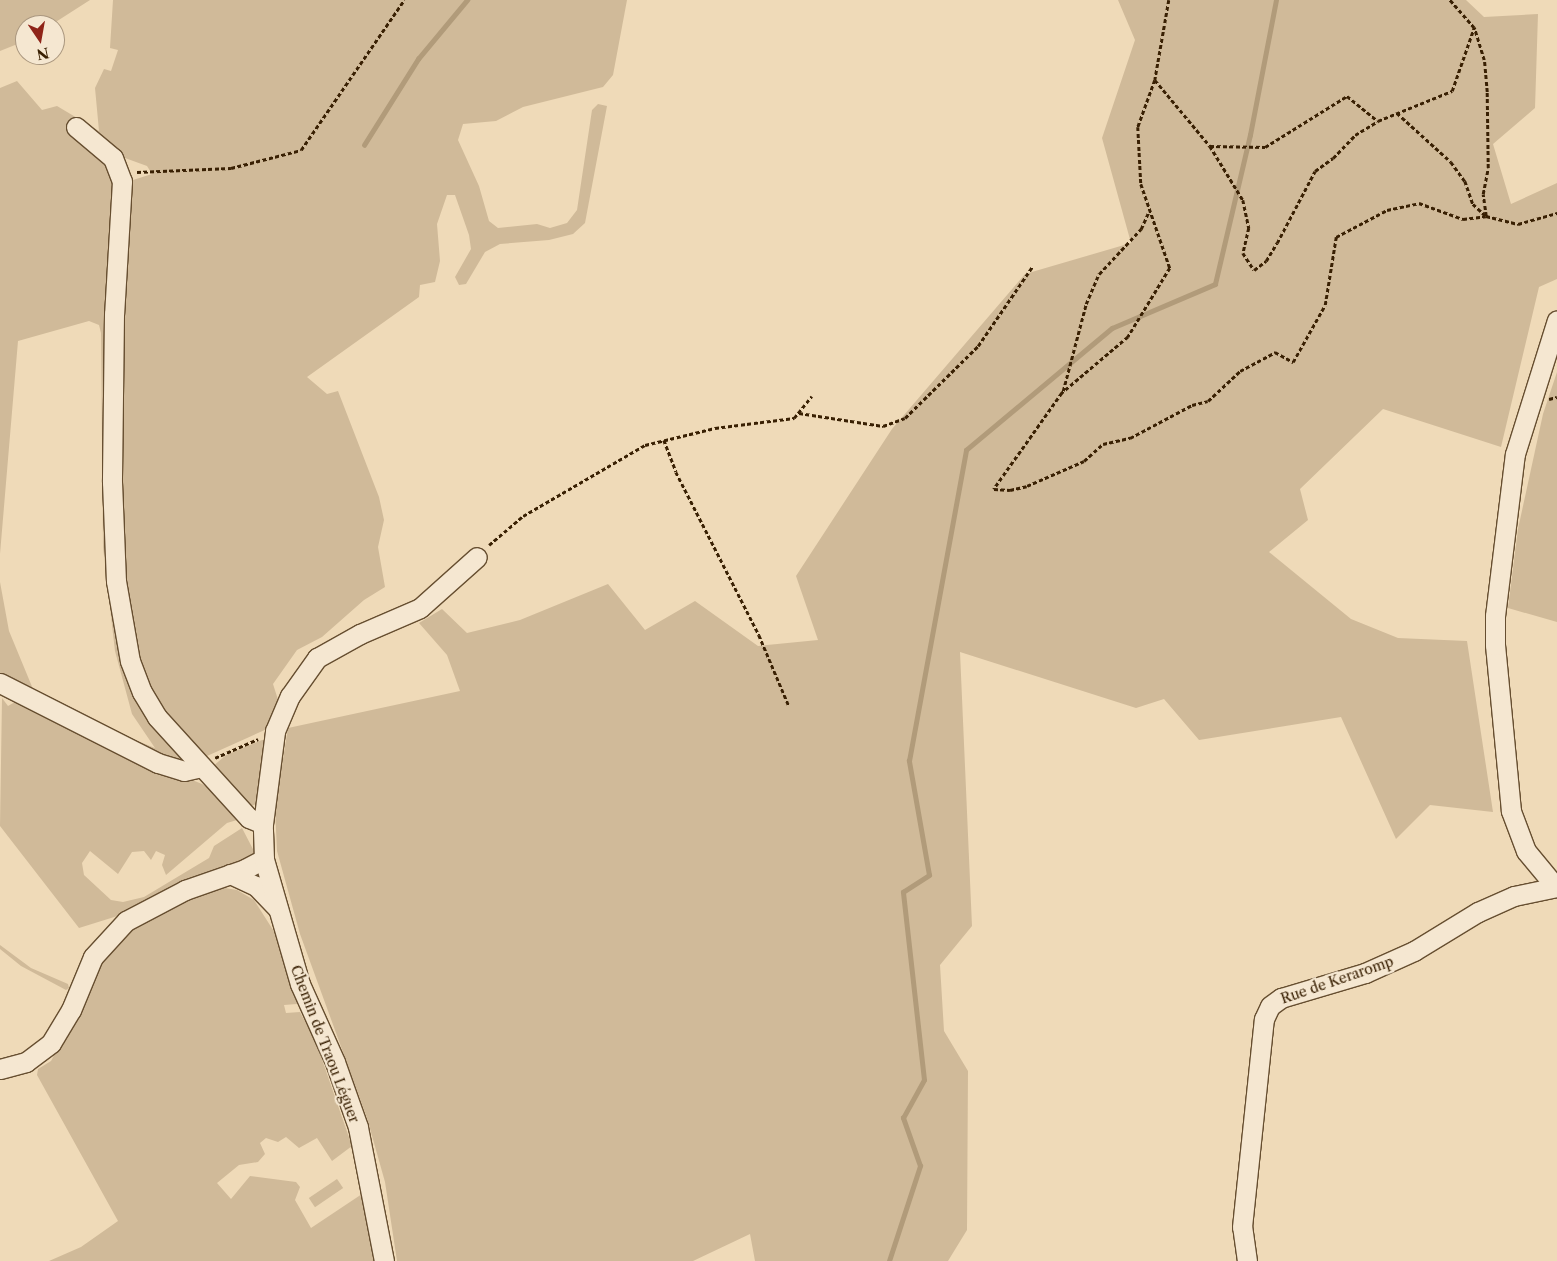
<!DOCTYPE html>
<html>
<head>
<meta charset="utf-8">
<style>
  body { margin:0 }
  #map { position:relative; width:1557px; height:1261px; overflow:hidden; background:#efdab8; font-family:"Libre Caslon Text",serif }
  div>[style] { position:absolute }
  .green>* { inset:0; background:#d0ba99; transform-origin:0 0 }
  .stream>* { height:4.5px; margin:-2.25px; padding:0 2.25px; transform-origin:2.25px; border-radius:2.25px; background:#b19b7a }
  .path>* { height:2.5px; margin-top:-1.25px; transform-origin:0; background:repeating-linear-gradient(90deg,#392003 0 4px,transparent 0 6.5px) }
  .roads { filter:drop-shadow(1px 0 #664e30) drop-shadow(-1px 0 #664e30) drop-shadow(0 1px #664e30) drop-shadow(0 -1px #664e30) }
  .minor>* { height:19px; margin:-9.5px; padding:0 9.5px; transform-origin:9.5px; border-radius:9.5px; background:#f5e7d1 }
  span { translate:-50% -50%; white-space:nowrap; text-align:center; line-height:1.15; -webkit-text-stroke:4.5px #f5e7d1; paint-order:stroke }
  .street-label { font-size:14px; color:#392003 }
  .north { position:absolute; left:15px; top:15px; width:50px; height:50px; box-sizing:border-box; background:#f5e7d1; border:1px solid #aa977f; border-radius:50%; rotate:168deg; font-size:14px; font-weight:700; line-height:20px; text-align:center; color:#392003 }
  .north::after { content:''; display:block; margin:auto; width:18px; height:22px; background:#8f2418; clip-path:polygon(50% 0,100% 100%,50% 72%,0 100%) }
</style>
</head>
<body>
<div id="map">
  <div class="green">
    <div style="clip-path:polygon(0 0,90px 0,51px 25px,25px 25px,25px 41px,0 51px)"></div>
    <div style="clip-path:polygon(113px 0,627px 0,613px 75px,603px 87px,523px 107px,496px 121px,463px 124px,458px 140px,479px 186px,489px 221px,498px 228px,537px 224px,550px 228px,567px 223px,577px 210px,592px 110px,598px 104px,607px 106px,585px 223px,573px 234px,549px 240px,500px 244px,485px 252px,466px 284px,459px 285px,455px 277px,471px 249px,469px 235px,455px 195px,447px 195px,437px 224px,440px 261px,435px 282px,420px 285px,419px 297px,307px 377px,327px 394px,338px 391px,379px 497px,384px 520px,378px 547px,385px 587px,364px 600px,322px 637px,297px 650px,273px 684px,280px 706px,267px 729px,207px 756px,199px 754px,177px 735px,149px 699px,132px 660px,126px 635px,115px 523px,118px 291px,127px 187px,133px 180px,152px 174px,147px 166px,125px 158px,110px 147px,106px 158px,114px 173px,117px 201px,108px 321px,108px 502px,113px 586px,128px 671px,135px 689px,163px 733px,190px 761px,188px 765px,120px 740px,0 676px,0 582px,9px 631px,33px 689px,120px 734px,155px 748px,132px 714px,115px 651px,103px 547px,101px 333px,99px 325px,89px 321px,18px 341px,0 554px,0 88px,17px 81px,42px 110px,57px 106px,99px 131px,95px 88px,104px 69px,111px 71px,118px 50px,110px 48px)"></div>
    <div style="clip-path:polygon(1118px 0,1466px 0,1484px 17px,1538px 14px,1535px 108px,1493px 144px,1511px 204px,1557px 183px,1557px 279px,1539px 287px,1501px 447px,1383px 409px,1300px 489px,1308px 520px,1269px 552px,1351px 619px,1398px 638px,1467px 641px,1493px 812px,1430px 805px,1396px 839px,1341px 717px,1199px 740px,1164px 699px,1136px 708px,960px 652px,972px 926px,940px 965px,944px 1031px,968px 1071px,967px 1230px,948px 1261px,755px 1261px,750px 1234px,693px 1261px,397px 1261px,385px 1182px,367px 1118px,300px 934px,277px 851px,275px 808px,288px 728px,460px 691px,447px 655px,419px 623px,442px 609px,467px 633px,520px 620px,608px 584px,645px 630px,695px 601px,758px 646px,818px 640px,796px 576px,892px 429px,1025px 274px,1131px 243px,1102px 138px,1135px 40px)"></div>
    <div style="clip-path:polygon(1557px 372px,1557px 622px,1508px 608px,1518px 529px,1543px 414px)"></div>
    <div style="clip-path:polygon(2px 698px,8px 706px,15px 702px,76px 732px,202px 784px,216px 792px,238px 815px,237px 820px,227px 823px,166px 875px,162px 865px,165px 855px,156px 851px,151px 860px,144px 851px,132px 852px,118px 874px,90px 851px,82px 863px,84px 875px,111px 900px,123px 902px,144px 897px,209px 858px,214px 846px,242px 828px,256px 855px,127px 913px,79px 928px,0 826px)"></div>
    <div style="clip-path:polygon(262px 740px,265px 740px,256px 804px,249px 807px,211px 768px,226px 755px)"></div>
    <div style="clip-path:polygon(225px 888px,237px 890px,254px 900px,275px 933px,297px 999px,297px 1004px,284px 1005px,286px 1013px,300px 1012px,316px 1042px,352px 1146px,332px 1161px,317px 1138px,299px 1148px,286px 1137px,278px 1142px,266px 1138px,260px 1143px,265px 1154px,258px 1162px,239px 1165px,217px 1183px,231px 1199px,250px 1176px,296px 1182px,300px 1187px,295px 1200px,311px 1228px,365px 1192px,378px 1261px,49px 1261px,81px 1247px,118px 1221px,37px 1075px,38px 1069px,51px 1061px,58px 1048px,104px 955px,130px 928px,191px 896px)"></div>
    <div style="clip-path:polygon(0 945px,31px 968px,68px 984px,69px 988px,66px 990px,21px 966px,0 949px)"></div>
    <div style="left:337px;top:1179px;width:11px;height:34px;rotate:56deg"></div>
  </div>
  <div class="stream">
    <div style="left:364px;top:145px;width:102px;rotate:-57.9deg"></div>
    <div style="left:418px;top:59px;width:77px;rotate:-50.3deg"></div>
    <div style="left:889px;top:1261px;width:100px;rotate:-71.9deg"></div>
    <div style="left:920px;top:1166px;width:51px;rotate:-109.5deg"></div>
    <div style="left:903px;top:1118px;width:43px;rotate:-61.1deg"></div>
    <div style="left:924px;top:1080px;width:189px;rotate:-96.4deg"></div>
    <div style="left:903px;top:892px;width:31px;rotate:-33deg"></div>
    <div style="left:929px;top:875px;width:116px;rotate:-100deg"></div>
    <div style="left:909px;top:761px;width:316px;rotate:-79.6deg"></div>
    <div style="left:966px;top:450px;width:190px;rotate:-39.9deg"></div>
    <div style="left:1112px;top:328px;width:112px;rotate:-23.1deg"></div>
    <div style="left:1215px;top:284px;width:153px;rotate:-76.8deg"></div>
    <div style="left:1250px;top:135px;width:137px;rotate:-79.1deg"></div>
  </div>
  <div class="path">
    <div style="left:1169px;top:0;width:81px;rotate:99.9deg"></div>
    <div style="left:1155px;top:80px;width:50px;rotate:109.9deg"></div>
    <div style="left:1138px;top:127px;width:57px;rotate:87deg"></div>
    <div style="left:1141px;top:184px;width:89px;rotate:71deg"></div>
    <div style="left:1170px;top:268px;width:81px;rotate:121.3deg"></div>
    <div style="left:1128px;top:337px;width:87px;rotate:139.7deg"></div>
    <div style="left:1062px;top:393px;width:118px;rotate:125.3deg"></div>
    <div style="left:994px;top:489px;width:16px;rotate:4deg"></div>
    <div style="left:1010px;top:490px;width:17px;rotate:-13deg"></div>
    <div style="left:1027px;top:486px;width:62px;rotate:-23.7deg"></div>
    <div style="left:1084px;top:461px;width:25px;rotate:-42deg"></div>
    <div style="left:1103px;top:444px;width:28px;rotate:-13deg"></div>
    <div style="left:1130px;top:438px;width:70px;rotate:-28deg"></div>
    <div style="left:1192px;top:405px;width:16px;rotate:-14deg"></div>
    <div style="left:1208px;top:401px;width:44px;rotate:-43.2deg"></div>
    <div style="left:1240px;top:371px;width:40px;rotate:-28deg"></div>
    <div style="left:1275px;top:352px;width:21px;rotate:29deg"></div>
    <div style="left:1293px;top:362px;width:65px;rotate:-60.7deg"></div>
    <div style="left:1325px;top:305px;width:69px;rotate:-80.8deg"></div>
    <div style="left:1336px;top:237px;width:58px;rotate:-27.9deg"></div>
    <div style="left:1387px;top:210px;width:33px;rotate:-12deg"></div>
    <div style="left:1419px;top:203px;width:47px;rotate:20deg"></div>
    <div style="left:1463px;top:219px;width:23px;rotate:-7deg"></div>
    <div style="left:1486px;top:216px;width:22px;rotate:-98deg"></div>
    <div style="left:1483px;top:194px;width:26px;rotate:-79deg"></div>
    <div style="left:1488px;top:168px;width:76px;rotate:-90.8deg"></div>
    <div style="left:1487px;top:92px;width:32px;rotate:-95deg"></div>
    <div style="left:1484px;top:60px;width:34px;rotate:-107deg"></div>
    <div style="left:1155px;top:80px;width:86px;rotate:50.2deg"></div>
    <div style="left:1210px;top:146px;width:55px;rotate:1deg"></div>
    <div style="left:1265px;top:147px;width:97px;rotate:-31.9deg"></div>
    <div style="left:1347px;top:96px;width:40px;rotate:39deg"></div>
    <div style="left:1378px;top:121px;width:80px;rotate:-22.1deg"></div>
    <div style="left:1452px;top:91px;width:67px;rotate:-70.8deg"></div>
    <div style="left:1474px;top:28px;width:37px;rotate:-131deg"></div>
    <div style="left:1397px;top:113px;width:73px;rotate:42.2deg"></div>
    <div style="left:1451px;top:162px;width:24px;rotate:54deg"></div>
    <div style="left:1465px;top:181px;width:24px;rotate:71deg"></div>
    <div style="left:1473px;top:204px;width:18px;rotate:43deg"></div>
    <div style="left:1486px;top:216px;width:33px;rotate:14deg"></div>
    <div style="left:1518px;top:224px;width:41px;rotate:-15.8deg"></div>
    <div style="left:1210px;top:146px;width:63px;rotate:58.6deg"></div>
    <div style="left:1243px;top:200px;width:29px;rotate:78deg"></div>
    <div style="left:1249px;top:228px;width:26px;rotate:103deg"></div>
    <div style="left:1243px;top:253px;width:20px;rotate:57deg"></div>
    <div style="left:1254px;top:270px;width:15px;rotate:-37deg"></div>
    <div style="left:1266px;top:261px;width:21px;rotate:-59deg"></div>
    <div style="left:1277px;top:243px;width:81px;rotate:-62.2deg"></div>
    <div style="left:1315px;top:171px;width:22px;rotate:-36deg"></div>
    <div style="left:1333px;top:158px;width:32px;rotate:-46deg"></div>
    <div style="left:1355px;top:135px;width:27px;rotate:-31deg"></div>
    <div style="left:137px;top:172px;width:94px;rotate:-2.4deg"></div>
    <div style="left:231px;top:168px;width:72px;rotate:-14.4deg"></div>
    <div style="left:301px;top:150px;width:182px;rotate:-55.5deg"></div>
    <div style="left:1063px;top:391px;width:90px;rotate:-75.2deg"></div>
    <div style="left:1086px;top:304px;width:33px;rotate:-67deg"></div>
    <div style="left:1099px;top:274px;width:62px;rotate:-47deg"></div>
    <div style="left:1141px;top:229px;width:20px;rotate:-66deg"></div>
    <div style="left:1549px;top:399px;width:8px;rotate:-14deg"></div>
    <div style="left:799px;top:413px;width:85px;rotate:8.8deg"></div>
    <div style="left:883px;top:426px;width:23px;rotate:-20deg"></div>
    <div style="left:905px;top:418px;width:103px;rotate:-44.6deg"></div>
    <div style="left:978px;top:346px;width:96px;rotate:-55.6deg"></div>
    <div style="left:664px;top:440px;width:34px;rotate:69deg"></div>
    <div style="left:676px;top:472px;width:183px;rotate:63deg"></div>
    <div style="left:759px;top:635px;width:77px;rotate:67.1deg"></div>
    <div style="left:489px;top:545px;width:45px;rotate:-40.5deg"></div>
    <div style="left:523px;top:516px;width:141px;rotate:-30.2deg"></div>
    <div style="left:645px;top:445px;width:72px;rotate:-13.7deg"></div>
    <div style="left:715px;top:428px;width:80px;rotate:-7.2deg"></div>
    <div style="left:794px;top:418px;width:28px;rotate:-51deg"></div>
    <div style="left:215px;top:758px;width:47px;rotate:-23.8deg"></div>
  </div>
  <div class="roads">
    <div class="minor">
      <div style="left:76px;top:127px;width:48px;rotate:40deg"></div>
      <div style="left:113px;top:158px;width:25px;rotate:69deg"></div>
      <div style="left:122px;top:181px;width:133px;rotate:93.4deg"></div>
      <div style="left:114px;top:314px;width:168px;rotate:90.7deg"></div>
      <div style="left:112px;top:482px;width:99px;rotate:87.7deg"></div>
      <div style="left:116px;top:581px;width:81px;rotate:80.1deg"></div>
      <div style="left:130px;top:661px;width:33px;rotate:69deg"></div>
      <div style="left:142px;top:692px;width:29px;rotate:59deg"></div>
      <div style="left:157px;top:717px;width:137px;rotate:47.7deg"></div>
      <div style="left:249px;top:818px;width:15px;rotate:23deg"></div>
      <div style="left:0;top:683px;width:177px;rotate:26.9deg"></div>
      <div style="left:158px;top:763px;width:27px;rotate:17deg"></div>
      <div style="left:184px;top:771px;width:18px;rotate:-13deg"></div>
      <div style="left:230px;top:874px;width:29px;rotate:25deg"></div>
      <div style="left:256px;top:886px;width:30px;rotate:46deg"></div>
      <div style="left:1555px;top:886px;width:45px;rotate:-129.6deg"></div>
      <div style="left:1526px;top:851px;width:43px;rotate:-110.6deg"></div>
      <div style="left:1511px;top:811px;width:167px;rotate:-95.5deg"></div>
      <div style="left:1495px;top:645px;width:29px;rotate:-90deg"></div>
      <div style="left:1495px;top:616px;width:163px;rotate:-83deg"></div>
      <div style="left:1515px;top:454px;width:140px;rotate:-72.6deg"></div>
      <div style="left:0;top:1069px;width:27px;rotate:-15deg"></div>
      <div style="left:26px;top:1062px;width:31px;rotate:-37deg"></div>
      <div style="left:51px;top:1043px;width:39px;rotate:-59deg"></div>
      <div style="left:71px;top:1010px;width:57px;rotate:-67.5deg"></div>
      <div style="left:93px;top:957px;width:49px;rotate:-47.5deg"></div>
      <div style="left:126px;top:921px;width:67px;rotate:-27.7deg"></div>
      <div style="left:185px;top:890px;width:64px;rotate:-19.3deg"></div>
      <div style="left:245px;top:869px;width:21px;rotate:-28deg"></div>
      <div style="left:384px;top:1261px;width:136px;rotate:-101deg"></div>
      <div style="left:358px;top:1127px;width:69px;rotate:-109.5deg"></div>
      <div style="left:335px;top:1062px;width:85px;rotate:-114.2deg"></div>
      <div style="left:300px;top:984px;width:130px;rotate:-106.1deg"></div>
      <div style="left:264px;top:859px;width:35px;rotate:-92deg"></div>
      <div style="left:263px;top:824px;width:94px;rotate:-82.6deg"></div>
      <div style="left:275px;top:731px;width:38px;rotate:-67deg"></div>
      <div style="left:290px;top:696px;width:47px;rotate:-54.6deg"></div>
      <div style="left:317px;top:658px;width:49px;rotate:-29.2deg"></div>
      <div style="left:360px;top:634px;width:65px;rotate:-23.4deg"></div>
      <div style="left:420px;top:608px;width:76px;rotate:-41.8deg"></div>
      <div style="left:1247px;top:1261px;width:34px;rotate:-98deg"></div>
      <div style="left:1242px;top:1227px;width:209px;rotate:-84deg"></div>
      <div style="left:1264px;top:1019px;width:14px;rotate:-65deg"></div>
      <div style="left:1270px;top:1006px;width:14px;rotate:-36deg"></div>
      <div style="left:1281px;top:998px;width:88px;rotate:-16.6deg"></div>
      <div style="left:1365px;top:973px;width:54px;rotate:-24.2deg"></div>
      <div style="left:1414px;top:951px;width:75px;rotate:-31.4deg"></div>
      <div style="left:1478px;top:912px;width:39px;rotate:-24deg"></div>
      <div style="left:1514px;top:896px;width:44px;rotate:-11.8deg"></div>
    </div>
  </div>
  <div class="street-label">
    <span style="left:1337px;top:980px;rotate:-19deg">Rue de Keraromp</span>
    <span style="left:325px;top:1044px;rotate:69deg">Chemin de Traou Léguer</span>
  </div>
  <div class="north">N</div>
</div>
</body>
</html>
